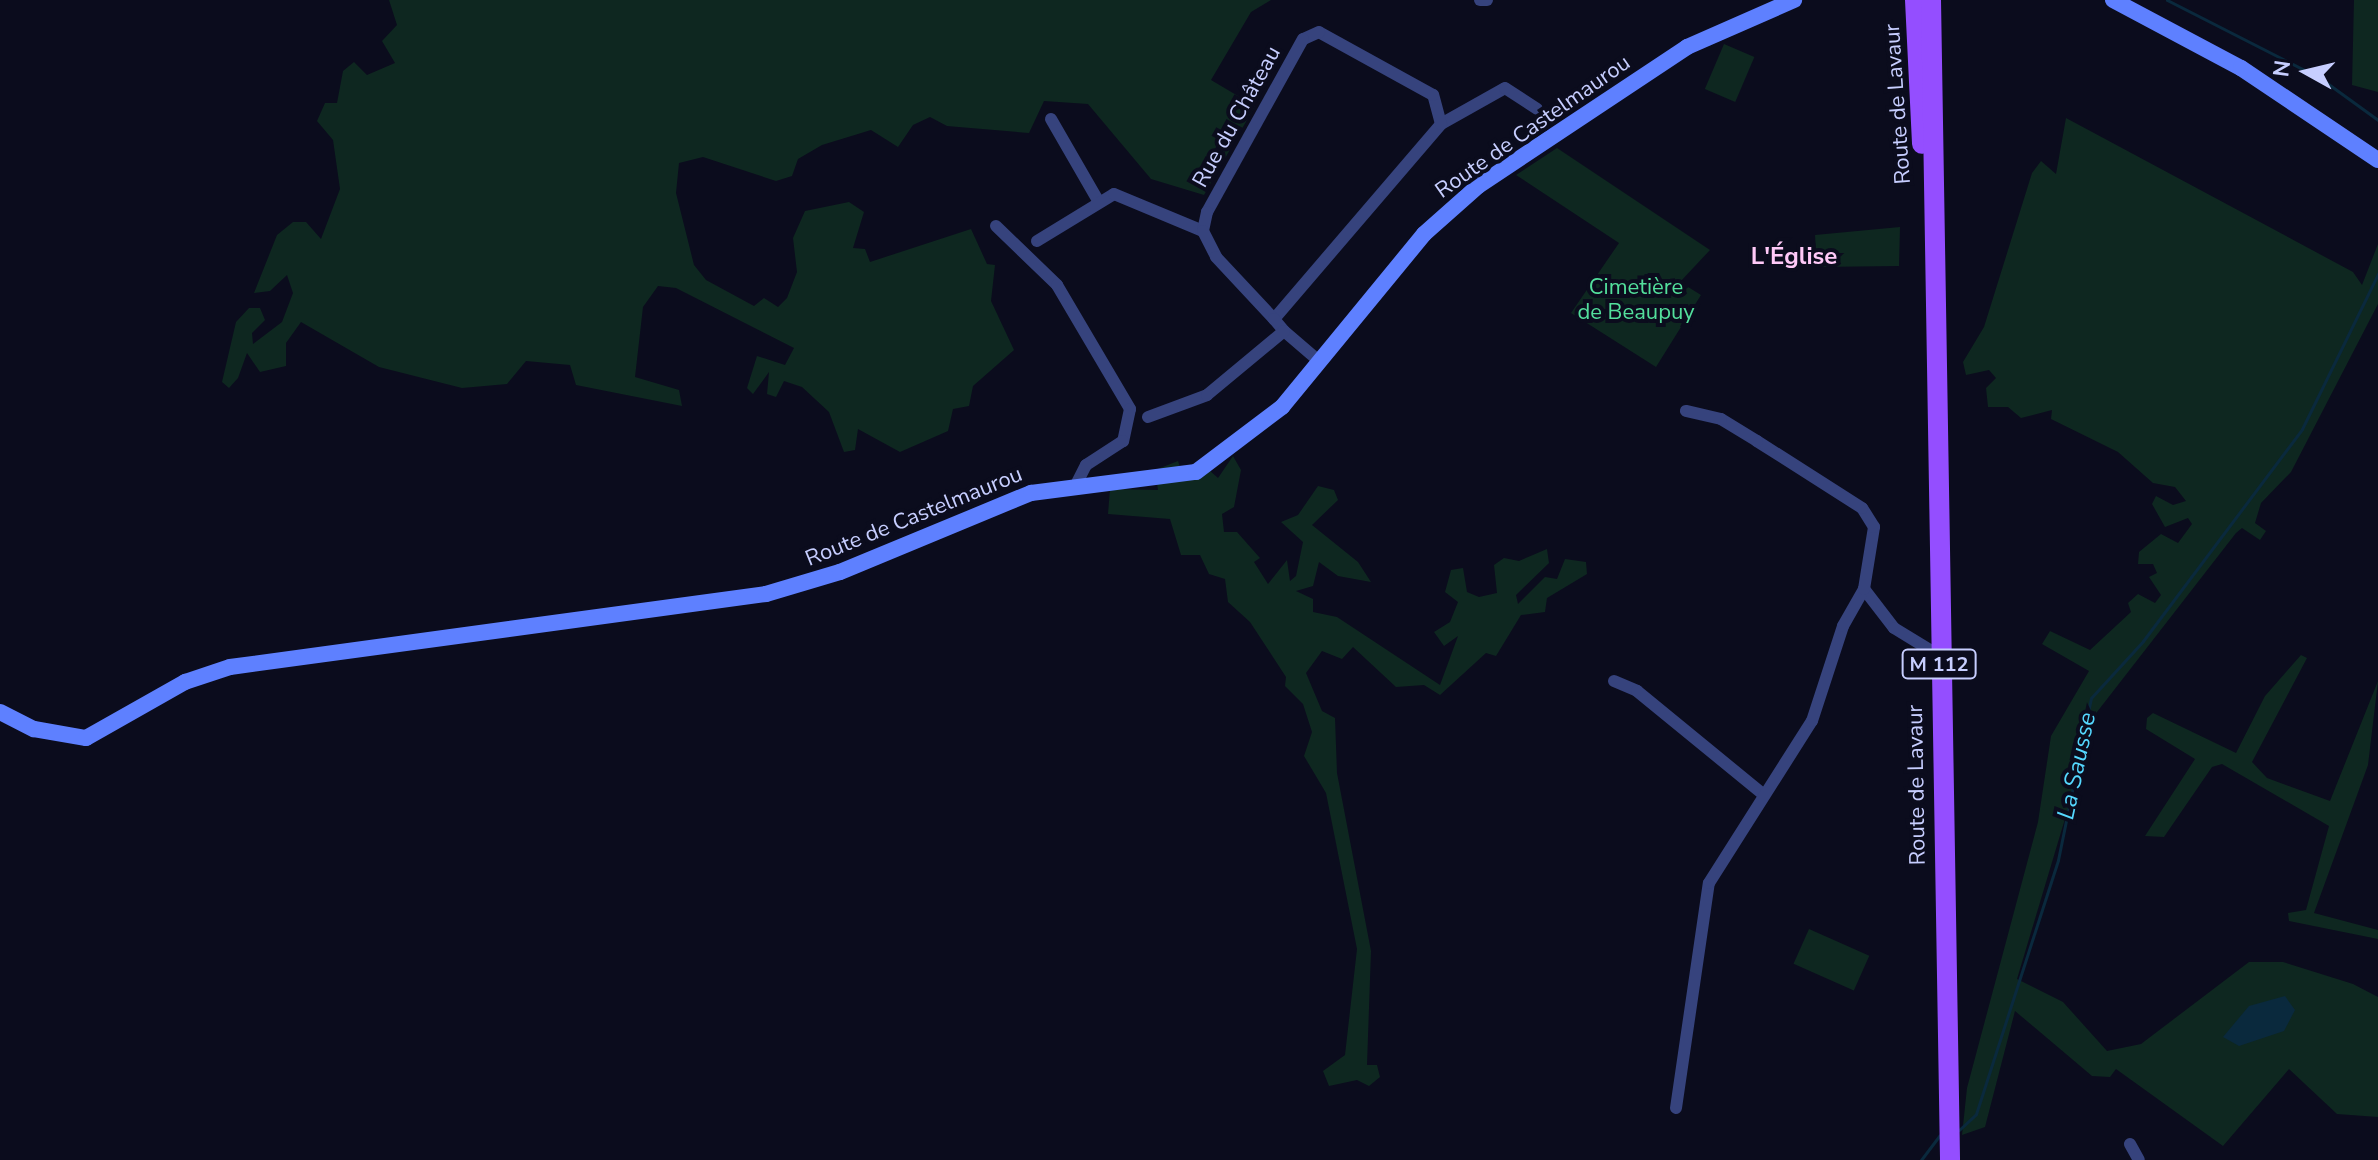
<!DOCTYPE html>
<html>
<head>
<meta charset="utf-8">
<style>
  body { margin:0 }
  #map { position:relative; width:2378px; height:1160px; overflow:hidden; background:#0b0c1d; font-family:"Nunito Sans",sans-serif }
  div>[style] { position:absolute }
  .green>* { inset:0; background:#0e2720; transform-origin:0 0 }
  .water>* { inset:0; background:#0a293d }
  .stream>* { height:3px; margin:-1.5px; padding:0 1.5px; transform-origin:1.5px; border-radius:1.5px; background:#0a293d }
  .street>* { height:12px; margin:-6px; padding:0 6px; transform-origin:6px; border-radius:6px; background:#36437d }
  .secondary>* { height:16px; margin:-8px; padding:0 8px; transform-origin:8px; border-radius:8px; background:#5e80ff }
  .primary>* { height:20px; margin:-10px; padding:0 10px; transform-origin:10px; border-radius:10px; background:#944eff }
  span { translate:-50% -50%; white-space:nowrap; text-align:center; line-height:1.15; -webkit-text-stroke:8px #0b0c1d; paint-order:stroke }
  .shield-label span { padding:2px 6px; background:#0b0c1d; border:2px solid; border-radius:6px; -webkit-text-stroke-width:0 }
  .shield-label { font-size:20px; color:#c7ceff; font-weight:700 }
  .street-label { font-size:22px; color:#c7ceff }
  .park-label { font-size:22px; color:#53df9c }
  .neighbourhood-label { font-size:24px; color:#ffc9f8; font-weight:700 }
  .water-label { font-size:24px; color:#55d8ff; font-style:italic }
  .north { position:absolute; left:2266px; top:32px; width:80px; height:80px; -webkit-text-stroke:6px #0b0c1d; paint-order:stroke; rotate:278deg; font-size:22px; font-weight:700; line-height:32px; text-align:center; color:#c7ceff }
  .north::after { content:''; display:block; margin:auto; width:28px; height:36px; background:#c7ceff; clip-path:polygon(50% 0,100% 100%,50% 72%,0 100%) }
</style>
</head>
<body>
<div id="map">
  <div class="green">
    <div style="clip-path:polygon(389px 0,1271px 0,1251px 12px,1211px 80px,1255px 106px,1204px 195px,1151px 179px,1088px 104px,1044px 101px,1029px 133px,947px 126px,930px 117px,913px 125px,898px 147px,871px 130px,822px 145px,798px 159px,792px 176px,776px 181px,703px 157px,679px 163px,676px 193px,694px 265px,706px 280px,754px 306px,764px 298px,778px 307px,787px 298px,797px 272px,793px 238px,805px 211px,849px 202px,864px 212px,853px 248px,865px 249px,870px 262px,971px 229px,987px 264px,995px 265px,991px 301px,1014px 350px,973px 386px,969px 406px,953px 409px,948px 431px,900px 452px,858px 429px,855px 450px,844px 452px,829px 412px,802px 387px,784px 381px,776px 397px,767px 394px,769px 372px,753px 394px,747px 388px,757px 356px,785px 365px,794px 348px,676px 288px,658px 286px,643px 307px,635px 377px,679px 390px,682px 406px,576px 385px,570px 365px,526px 361px,507px 384px,462px 388px,379px 367px,301px 322px,286px 343px,286px 366px,260px 372px,247px 353px,238px 378px,229px 388px,222px 382px,236px 322px,249px 308px,260px 308px,265px 320px,252px 333px,253px 344px,282px 322px,293px 293px,287px 275px,270px 291px,254px 293px,277px 235px,293px 222px,306px 222px,321px 239px,340px 189px,333px 140px,317px 121px,325px 103px,337px 103px,343px 71px,354px 62px,367px 75px,395px 63px,382px 41px,397px 25px)"></div>
    <div style="clip-path:polygon(2354px 0,2378px 0,2378px 92px,2352px 85px)"></div>
    <div style="left:1724px;top:44px;width:33px;height:49px;rotate:23deg"></div>
    <div style="clip-path:polygon(2066px 118px,2353px 272px,2362px 285px,2378px 244px,2378px 304px,2291px 472px,2261px 503px,2255px 523px,2266px 531px,2260px 540px,2242px 528px,2236px 533px,2097px 712px,2017px 979px,2063px 1002px,2107px 1051px,2141px 1044px,2249px 962px,2283px 962px,2353px 984px,2378px 997px,2378px 1117px,2337px 1114px,2289px 1069px,2223px 1146px,2116px 1069px,2110px 1077px,2092px 1076px,2015px 1011px,1985px 1127px,1962px 1135px,1967px 1088px,2038px 822px,2051px 736px,2089px 671px,2042px 644px,2050px 631px,2090px 650px,2131px 612px,2128px 603px,2138px 594px,2155px 603px,2161px 595px,2149px 577px,2157px 573px,2153px 564px,2138px 564px,2139px 552px,2161px 534px,2178px 543px,2192px 524px,2188px 518px,2165px 527px,2152px 504px,2156px 496px,2173px 505px,2186px 501px,2175px 487px,2153px 483px,2118px 452px,2051px 419px,2052px 410px,2021px 418px,2008px 407px,1988px 407px,1986px 388px,1996px 378px,1989px 370px,1966px 375px,1963px 362px,1984px 327px,2032px 173px,2041px 161px,2056px 174px)"></div>
    <div style="clip-path:polygon(1557px 148px,1710px 250px,1680px 282px,1701px 295px,1656px 367px,1571px 313px,1619px 243px,1516px 175px)"></div>
    <div style="clip-path:polygon(1900px 227px,1899px 266px,1817px 267px,1815px 235px)"></div>
    <div style="clip-path:polygon(1233px 456px,1241px 470px,1234px 507px,1222px 514px,1224px 532px,1237px 532px,1260px 558px,1254px 562px,1268px 584px,1287px 560px,1290px 581px,1296px 576px,1303px 542px,1281px 522px,1298px 515px,1318px 486px,1334px 490px,1338px 500px,1312px 525px,1358px 562px,1371px 582px,1338px 576px,1319px 562px,1313px 586px,1296px 591px,1313px 599px,1313px 612px,1337px 617px,1440px 685px,1458px 636px,1444px 646px,1434px 632px,1450px 622px,1458px 602px,1445px 592px,1451px 570px,1463px 568px,1467px 592px,1479px 597px,1497px 593px,1494px 565px,1504px 558px,1519px 561px,1547px 549px,1549px 563px,1516px 595px,1518px 604px,1545px 577px,1557px 579px,1565px 559px,1586px 562px,1587px 574px,1547px 598px,1545px 612px,1521px 615px,1496px 656px,1486px 653px,1440px 695px,1424px 685px,1396px 687px,1353px 647px,1342px 659px,1322px 651px,1306px 673px,1322px 711px,1335px 718px,1337px 773px,1371px 951px,1367px 1065px,1377px 1065px,1380px 1077px,1369px 1086px,1357px 1080px,1329px 1086px,1323px 1071px,1345px 1055px,1357px 949px,1326px 793px,1304px 756px,1312px 732px,1303px 704px,1285px 686px,1286px 677px,1250px 622px,1228px 602px,1225px 579px,1209px 574px,1200px 555px,1181px 555px,1170px 519px,1108px 514px,1110px 489px,1158px 490px,1155px 470px,1178px 461px,1184px 479px,1209px 470px,1218px 478px)"></div>
    <div style="clip-path:polygon(2301px 655px,2307px 658px,2252px 762px,2267px 778px,2330px 801px,2378px 681px,2368px 765px,2314px 913px,2378px 930px,2378px 939px,2289px 921px,2288px 913px,2306px 910px,2329px 826px,2222px 764px,2212px 767px,2164px 837px,2145px 836px,2195px 759px,2146px 729px,2147px 718px,2153px 713px,2236px 753px,2265px 696px)"></div>
    <div style="left:1809px;top:929px;width:66px;height:38px;rotate:24deg"></div>
  </div>
  <div class="water">
    <div style="clip-path:polygon(2285px 996px,2295px 1010px,2284px 1031px,2239px 1046px,2223px 1037px,2249px 1006px)"></div>
  </div>
  <div class="stream">
    <div style="left:2167px;top:0;width:172px;rotate:27deg"></div>
    <div style="left:2320px;top:78px;width:72px;rotate:35.9deg"></div>
    <div style="left:1959px;top:1130px;width:23px;rotate:-43deg"></div>
    <div style="left:1976px;top:1114px;width:267px;rotate:-72.1deg"></div>
    <div style="left:2058px;top:860px;width:165px;rotate:-78.5deg"></div>
    <div style="left:2091px;top:698px;width:77px;rotate:-47.6deg"></div>
    <div style="left:2143px;top:641px;width:265px;rotate:-53.1deg"></div>
    <div style="left:2302px;top:429px;width:173px;rotate:-63.9deg"></div>
    <div style="left:1921px;top:1160px;width:31px;rotate:-53deg"></div>
  </div>
  <div class="street">
    <div style="left:1480px;top:0;width:7px"></div>
    <div style="left:1051px;top:119px;width:96px;rotate:60deg"></div>
    <div style="left:1441px;top:124px;width:73px;rotate:-29.4deg"></div>
    <div style="left:1505px;top:88px;width:38px;rotate:33deg"></div>
    <div style="left:996px;top:226px;width:85px;rotate:44deg"></div>
    <div style="left:1057px;top:285px;width:144px;rotate:59.5deg"></div>
    <div style="left:1130px;top:409px;width:33px;rotate:102deg"></div>
    <div style="left:1123px;top:441px;width:44px;rotate:147deg"></div>
    <div style="left:1086px;top:465px;width:22px;rotate:117deg"></div>
    <div style="left:1037px;top:241px;width:90px;rotate:-31.4deg"></div>
    <div style="left:1114px;top:194px;width:96px;rotate:22.6deg"></div>
    <div style="left:1274px;top:319px;width:257px;rotate:-49.4deg"></div>
    <div style="left:1441px;top:124px;width:30px;rotate:-105deg"></div>
    <div style="left:1433px;top:95px;width:130px;rotate:-151.1deg"></div>
    <div style="left:1319px;top:32px;width:17px;rotate:156deg"></div>
    <div style="left:1303px;top:39px;width:198px;rotate:119deg"></div>
    <div style="left:1207px;top:212px;width:19px;rotate:102deg"></div>
    <div style="left:1203px;top:231px;width:29px;rotate:63deg"></div>
    <div style="left:1216px;top:257px;width:85px;rotate:46.9deg"></div>
    <div style="left:1274px;top:319px;width:16px;rotate:50deg"></div>
    <div style="left:1284px;top:331px;width:48px;rotate:40.7deg"></div>
    <div style="left:1148px;top:417px;width:63px;rotate:-20.4deg"></div>
    <div style="left:1207px;top:395px;width:100px;rotate:-39.7deg"></div>
    <div style="left:1864px;top:589px;width:49px;rotate:52.4deg"></div>
    <div style="left:1894px;top:628px;width:52px;rotate:31.5deg"></div>
    <div style="left:1614px;top:681px;width:25px;rotate:23deg"></div>
    <div style="left:1637px;top:691px;width:164px;rotate:39.3deg"></div>
    <div style="left:1676px;top:1108px;width:227px;rotate:-81.7deg"></div>
    <div style="left:1709px;top:883px;width:192px;rotate:-57.6deg"></div>
    <div style="left:1812px;top:721px;width:100px;rotate:-71.9deg"></div>
    <div style="left:1843px;top:626px;width:43px;rotate:-60.4deg"></div>
    <div style="left:1864px;top:589px;width:63px;rotate:-80.8deg"></div>
    <div style="left:1874px;top:527px;width:22px;rotate:-122deg"></div>
    <div style="left:1862px;top:508px;width:125px;rotate:-147.5deg"></div>
    <div style="left:1757px;top:441px;width:42px;rotate:-148.6deg"></div>
    <div style="left:1721px;top:419px;width:36px;rotate:-167deg"></div>
    <div style="left:2130px;top:1144px;width:18px;rotate:61deg"></div>
  </div>
  <div class="secondary">
    <div style="left:2113px;top:0;width:145px;rotate:28deg"></div>
    <div style="left:2241px;top:68px;width:165px;rotate:33.9deg"></div>
    <div style="left:0;top:712px;width:38px;rotate:27deg"></div>
    <div style="left:34px;top:729px;width:53px;rotate:9.8deg"></div>
    <div style="left:86px;top:738px;width:114px;rotate:-29.5deg"></div>
    <div style="left:185px;top:682px;width:47px;rotate:-18.4deg"></div>
    <div style="left:230px;top:667px;width:541px;rotate:-7.76deg"></div>
    <div style="left:766px;top:594px;width:77px;rotate:-16.6deg"></div>
    <div style="left:840px;top:572px;width:207px;rotate:-22.5deg"></div>
    <div style="left:1031px;top:493px;width:166px;rotate:-7.3deg"></div>
    <div style="left:1196px;top:472px;width:108px;rotate:-37.1deg"></div>
    <div style="left:1282px;top:407px;width:224px;rotate:-50.6deg"></div>
    <div style="left:1424px;top:234px;width:72px;rotate:-41.6deg"></div>
    <div style="left:1478px;top:186px;width:251px;rotate:-33.6deg"></div>
    <div style="left:1687px;top:47px;width:117px;rotate:-23.7deg"></div>
  </div>
  <div class="primary">
    <div style="left:1915px;top:0;width:144px;rotate:87.2deg"></div>
    <div style="left:1931px;top:0;width:1160px;rotate:89.06deg"></div>
  </div>
  <div class="shield-label">
    <span style="left:1939px;top:664px">M 112</span>
  </div>
  <div class="street-label">
    <span style="left:1898px;top:104px;rotate:-94deg">Route de Lavaur</span>
    <span style="left:1237px;top:117px;rotate:-61deg">Rue du Château</span>
    <span style="left:1533px;top:127px;rotate:-35deg">Route de Castelmaurou</span>
    <span style="left:914px;top:517px;rotate:-22deg">Route de Castelmaurou</span>
    <span style="left:1917px;top:785px;rotate:-91deg">Route de Lavaur</span>
  </div>
  <div class="park-label">
    <span style="left:1636px;top:300px">Cimetière<br>de Beaupuy</span>
  </div>
  <div class="neighbourhood-label">
    <span style="left:1794px;top:257px">L'Église</span>
  </div>
  <div class="water-label">
    <span style="left:2077px;top:766px;rotate:-78deg">La Sausse</span>
  </div>
  <div class="north">N</div>
</div>
</body>
</html>
